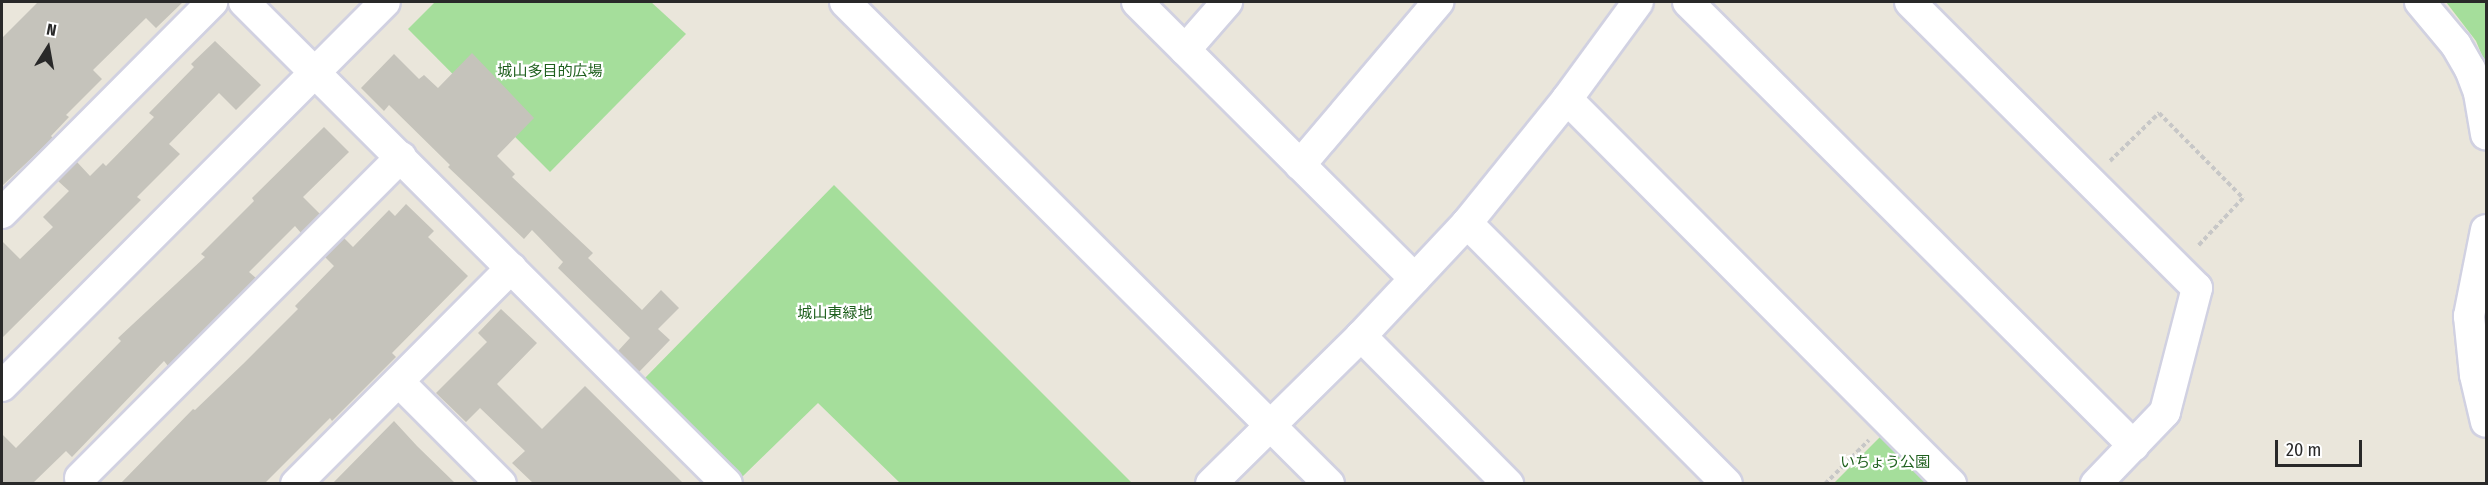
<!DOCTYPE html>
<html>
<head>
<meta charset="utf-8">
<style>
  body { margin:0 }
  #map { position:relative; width:2488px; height:485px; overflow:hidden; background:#eae6db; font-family:"Fira Sans Condensed","Noto Sans JP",sans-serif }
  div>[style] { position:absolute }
  .green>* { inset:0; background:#a5de9b }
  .building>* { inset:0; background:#c5c3bb }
  .path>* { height:4px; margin-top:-2px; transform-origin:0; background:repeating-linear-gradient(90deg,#c7c7c7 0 4.5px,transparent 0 7.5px) }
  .roads { filter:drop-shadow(2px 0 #d1d1e1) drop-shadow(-2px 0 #d1d1e1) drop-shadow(0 2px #d1d1e1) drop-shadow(0 -2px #d1d1e1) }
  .minor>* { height:30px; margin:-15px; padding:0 15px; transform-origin:15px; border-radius:15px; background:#fff }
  span { translate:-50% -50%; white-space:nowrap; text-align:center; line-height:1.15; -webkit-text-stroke:4.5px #fff; paint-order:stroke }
  .park-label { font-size:15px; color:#1f601e }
  .frame { position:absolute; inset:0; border:3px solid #292929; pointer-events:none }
  .north { position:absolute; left:18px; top:18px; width:60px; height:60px; -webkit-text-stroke:4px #fff; paint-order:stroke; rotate:11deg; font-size:16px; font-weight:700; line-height:24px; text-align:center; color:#292929 }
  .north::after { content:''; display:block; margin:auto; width:21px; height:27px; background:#292929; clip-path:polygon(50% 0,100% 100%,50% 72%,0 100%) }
  .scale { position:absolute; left:2275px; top:440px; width:87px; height:27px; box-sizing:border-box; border:3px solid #292929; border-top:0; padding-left:8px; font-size:18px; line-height:21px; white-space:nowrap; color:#292929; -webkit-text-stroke:4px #fff; paint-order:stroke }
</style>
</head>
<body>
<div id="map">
  <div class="green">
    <div style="clip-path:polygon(435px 2px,651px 2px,686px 34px,550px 172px,408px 29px)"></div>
    <div style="clip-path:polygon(2446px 2px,2486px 2px,2486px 65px,2476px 41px)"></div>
    <div style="clip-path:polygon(834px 185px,1132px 483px,900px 483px,818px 403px,742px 477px,644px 379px)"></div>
    <div style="clip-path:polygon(1883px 434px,1933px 484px,1833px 484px)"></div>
  </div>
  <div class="building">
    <div style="clip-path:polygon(38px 2px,183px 2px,156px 28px,146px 18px,93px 70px,102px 79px,66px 115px,69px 117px,51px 136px,53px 138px,2px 186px,2px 38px)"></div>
    <div style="clip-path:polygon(215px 41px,261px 85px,236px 110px,219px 93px,169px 144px,180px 154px,137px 197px,141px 200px,2px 338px,2px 241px,20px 259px,53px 227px,43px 217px,69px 191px,58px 181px,77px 162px,90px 176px,103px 163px,106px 166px,154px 117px,149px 113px,194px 67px,191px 64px)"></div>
    <div style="clip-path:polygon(472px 53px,534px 118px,497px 156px,515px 174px,512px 177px,593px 253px,588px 258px,642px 310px,661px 290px,679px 308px,658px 329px,670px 340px,639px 372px,618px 351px,630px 338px,558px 268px,563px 262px,532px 230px,524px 239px,448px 167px,450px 165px,389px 105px,384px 111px,361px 88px,394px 54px,419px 79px,424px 75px,438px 88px)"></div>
    <div style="clip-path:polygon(324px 127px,349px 152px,303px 197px,320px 214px,301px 233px,295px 226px,249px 272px,256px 278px,168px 366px,164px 361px,72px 457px,66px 451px,33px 483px,2px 483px,2px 434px,16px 448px,121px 341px,118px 338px,205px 257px,201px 254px,254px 201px,252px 198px)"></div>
    <div style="clip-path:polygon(406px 204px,434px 231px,428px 237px,468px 276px,392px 353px,396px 357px,332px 421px,330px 418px,265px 483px,121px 483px,193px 409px,195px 410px,243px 364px,298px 309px,295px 306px,334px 266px,325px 257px,344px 238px,353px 247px,389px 210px,395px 216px)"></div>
    <div style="clip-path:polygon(501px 309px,537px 343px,497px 384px,542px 429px,585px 386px,683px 483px,533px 483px,512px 463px,525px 451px,480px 408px,466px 422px,436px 393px,487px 342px,478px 333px)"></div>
    <div style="clip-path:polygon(394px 421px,417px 446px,455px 483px,333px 483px)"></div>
  </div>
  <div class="path">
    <div style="left:2110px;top:161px;width:69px;rotate:-44.4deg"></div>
    <div style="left:2159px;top:113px;width:120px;rotate:45.3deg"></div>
    <div style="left:2243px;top:198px;width:67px;rotate:133.2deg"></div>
    <div style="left:1825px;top:484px;width:62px;rotate:-45deg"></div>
  </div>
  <div class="roads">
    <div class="minor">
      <div style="left:244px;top:2px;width:682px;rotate:44.94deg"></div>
      <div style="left:845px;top:2px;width:683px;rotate:44.88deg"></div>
      <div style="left:1137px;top:2px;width:392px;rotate:44.9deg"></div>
      <div style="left:1688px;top:2px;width:629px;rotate:44.87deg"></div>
      <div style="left:1910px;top:2px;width:405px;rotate:44.9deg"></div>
      <div style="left:2197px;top:288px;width:128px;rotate:104.5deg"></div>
      <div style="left:2165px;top:412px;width:100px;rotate:133.8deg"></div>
      <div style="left:2420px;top:2px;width:56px;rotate:50.1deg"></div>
      <div style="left:2456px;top:45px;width:28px;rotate:60deg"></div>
      <div style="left:2470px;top:69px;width:26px;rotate:69deg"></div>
      <div style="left:2479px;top:93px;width:42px;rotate:80.3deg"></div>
      <div style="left:1185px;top:50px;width:64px;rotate:-48.8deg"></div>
      <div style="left:1567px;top:99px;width:544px;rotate:45.07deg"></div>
      <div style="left:1300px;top:165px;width:214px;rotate:-49.7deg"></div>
      <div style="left:2px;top:213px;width:298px;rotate:-45.1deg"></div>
      <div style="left:1467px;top:223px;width:368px;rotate:45.1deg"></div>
      <div style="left:2486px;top:230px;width:88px;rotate:101.2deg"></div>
      <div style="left:2469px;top:316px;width:59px;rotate:84.2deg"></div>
      <div style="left:2475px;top:375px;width:48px;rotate:76.8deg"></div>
      <div style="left:1361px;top:336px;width:209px;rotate:45.2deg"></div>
      <div style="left:399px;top:382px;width:144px;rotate:45deg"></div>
      <div style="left:2px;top:386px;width:542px;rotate:-45.07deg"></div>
      <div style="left:80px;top:478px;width:454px;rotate:-45deg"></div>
      <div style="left:296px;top:484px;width:305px;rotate:-45.1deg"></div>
      <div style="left:1211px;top:484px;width:211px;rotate:-44.6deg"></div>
      <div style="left:1361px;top:336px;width:155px;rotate:-46.8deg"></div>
      <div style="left:1467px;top:223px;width:159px;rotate:-51.1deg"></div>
      <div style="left:1567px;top:99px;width:120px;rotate:-53.8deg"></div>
    </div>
  </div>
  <div class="park-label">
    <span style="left:550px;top:72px">城山多目的広場</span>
    <span style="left:835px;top:314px">城山東緑地</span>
    <span style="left:1885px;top:463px">いちょう公園</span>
  </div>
  <div class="frame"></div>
  <div class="north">N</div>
  <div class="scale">20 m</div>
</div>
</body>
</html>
